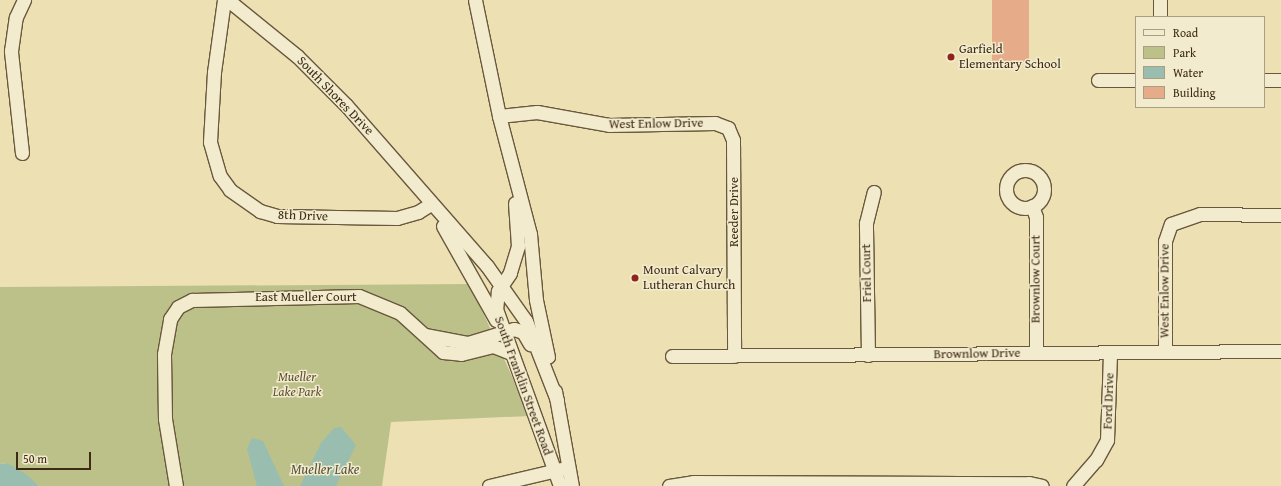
<!DOCTYPE html>
<html>
<head>
<meta charset="utf-8">
<style>
  body { margin:0 }
  #map { position:relative; width:1281px; height:486px; overflow:hidden; background:#ede0b3; font-family:"Gentium Book Plus",serif }
  div>[style] { position:absolute }
  .green>* { inset:0; background:#bcc18a }
  .water>* { inset:0; background:#99bdaf }
  .building>* { inset:0; background:#e6ab89; transform-origin:0 0 }
  .roads { filter:drop-shadow(1px 0 #69583d) drop-shadow(-1px 0 #69583d) drop-shadow(0 1px #69583d) drop-shadow(0 -1px #69583d) }
  .minor>* { height:13px; margin:-6.5px; padding:0 6.5px; transform-origin:6.5px; border-radius:6.5px; background:#f3ebce }
  .minor>.ring { margin:-6.5px; padding:0; box-sizing:content-box; background:none; border:13px solid #f3ebce; border-radius:50% }
  .dots>* { width:11px; height:11px; translate:-50% -50%; box-sizing:border-box; border:2px solid #f3ebce; border-radius:50% }
  span { translate:-50% -50%; white-space:nowrap; text-align:center; line-height:1.15; -webkit-text-stroke:3px #f3ebce; paint-order:stroke }
  .poi-label { font-size:13px; color:#3d2b16 }
  .left { translate:0 -50%; text-align:left }
  .street-label { font-size:13px; color:#3d2b16 }
  .park-label { font-size:13px; color:#5d5033; font-style:italic }
  .water-label { font-size:14px; color:#54503c; font-style:italic }
  .legend { position:absolute; left:1135px; top:16px; width:130px; height:92px; box-sizing:border-box; background:#f3ebce; border:1px solid #aa9e84; margin:0; padding:5px 7px; list-style:none; font-size:12px; color:#3d2b16 }
  .legend li { display:flex; align-items:center; gap:8px; height:20px }
  .legend b { width:20px; border:1px solid #aa9e84 }
  .scale { position:absolute; left:16px; top:452px; width:75px; height:18px; box-sizing:border-box; border:2px solid #3d2b16; border-top:0; padding-left:5px; font-size:12px; line-height:14px; white-space:nowrap; color:#3d2b16; -webkit-text-stroke:3px #f3ebce; paint-order:stroke }
</style>
</head>
<body>
<div id="map">
  <div class="green">
    <div style="clip-path:polygon(470px 284px,530px 416px,391px 422px,382px 486px,39px 486px,8px 463px,0 464px,0 287px)"></div>
  </div>
  <div class="water">
    <div style="clip-path:polygon(341px 427px,356px 445px,336px 486px,300px 486px,321px 443px,334px 428px)"></div>
    <div style="clip-path:polygon(252px 438px,263px 441px,284px 486px,257px 486px,247px 449px)"></div>
    <div style="clip-path:polygon(8px 463px,27px 475px,39px 486px,0 486px,0 464px)"></div>
  </div>
  <div class="building">
    <div style="left:992px;top:0;width:37px;height:62px"></div>
  </div>
  <div class="roads">
    <div class="minor">
      <div style="left:224px;top:0;width:73px;rotate:97.9deg"></div>
      <div style="left:214px;top:72px;width:70px;rotate:93.3deg"></div>
      <div style="left:210px;top:142px;width:35px;rotate:74deg"></div>
      <div style="left:220px;top:176px;width:17px;rotate:54deg"></div>
      <div style="left:230px;top:190px;width:37px;rotate:35deg"></div>
      <div style="left:260px;top:211px;width:18px;rotate:16deg"></div>
      <div style="left:277px;top:216px;width:120px;rotate:1deg"></div>
      <div style="left:397px;top:218px;width:22px;rotate:-16deg"></div>
      <div style="left:418px;top:212px;width:15px;rotate:-32deg"></div>
      <div style="left:228px;top:0;width:89px;rotate:39.1deg"></div>
      <div style="left:297px;top:56px;width:69px;rotate:45deg"></div>
      <div style="left:346px;top:105px;width:214px;rotate:48.8deg"></div>
      <div style="left:487px;top:266px;width:67px;rotate:54.7deg"></div>
      <div style="left:526px;top:321px;width:85px;rotate:68.6deg"></div>
      <div style="left:475px;top:0;width:118px;rotate:78.3deg"></div>
      <div style="left:499px;top:116px;width:122px;rotate:75.3deg"></div>
      <div style="left:530px;top:234px;width:66px;rotate:84.8deg"></div>
      <div style="left:536px;top:300px;width:58px;rotate:78.1deg"></div>
      <div style="left:1160px;top:0;width:17px;rotate:90deg"></div>
      <div style="left:1098px;top:80px;width:38px"></div>
      <div style="left:1264px;top:80px;width:17px"></div>
      <div style="left:499px;top:116px;width:38px;rotate:-6deg"></div>
      <div style="left:537px;top:112px;width:73px;rotate:10.2deg"></div>
      <div style="left:609px;top:125px;width:106px;rotate:-1.1deg"></div>
      <div style="left:715px;top:123px;width:14px;rotate:21deg"></div>
      <div style="left:728px;top:128px;width:13px;rotate:67deg"></div>
      <div style="left:733px;top:140px;width:216px;rotate:89.7deg"></div>
      <div style="left:22px;top:153px;width:103px;rotate:-96.2deg"></div>
      <div style="left:11px;top:51px;width:34px;rotate:-82deg"></div>
      <div style="left:16px;top:17px;width:19px;rotate:-65deg"></div>
      <div class="ring" style="left:1006px;top:170px;width:25px;height:25px"></div>
      <div style="left:515px;top:203px;width:43px;rotate:86deg"></div>
      <div style="left:518px;top:246px;width:28px;rotate:107deg"></div>
      <div style="left:510px;top:273px;width:22px;rotate:124deg"></div>
      <div style="left:498px;top:291px;width:18px;rotate:96deg"></div>
      <div style="left:496px;top:309px;width:188px;rotate:70.1deg"></div>
      <div style="left:1032px;top:206px;width:12px;rotate:70deg"></div>
      <div style="left:1036px;top:217px;width:136px;rotate:90deg"></div>
      <div style="left:443px;top:226px;width:108px;rotate:60.6deg"></div>
      <div style="left:425px;top:335px;width:44px;rotate:10.5deg"></div>
      <div style="left:468px;top:343px;width:48px;rotate:-16.9deg"></div>
      <div style="left:514px;top:329px;width:9px;rotate:18deg"></div>
      <div style="left:523px;top:332px;width:14px;rotate:60deg"></div>
      <div style="left:1165px;top:351px;width:110px;rotate:-90deg"></div>
      <div style="left:1165px;top:241px;width:18px;rotate:-71deg"></div>
      <div style="left:1171px;top:224px;width:31px;rotate:-19deg"></div>
      <div style="left:1200px;top:214px;width:81px;rotate:0.7deg"></div>
      <div style="left:868px;top:355px;width:132px;rotate:-90.9deg"></div>
      <div style="left:866px;top:223px;width:32px;rotate:-76deg"></div>
      <div style="left:672px;top:356px;width:609px;rotate:-0.47deg"></div>
      <div style="left:555px;top:391px;width:97px;rotate:79.9deg"></div>
      <div style="left:176px;top:486px;width:68px;rotate:-99.3deg"></div>
      <div style="left:165px;top:419px;width:65px;rotate:-90.9deg"></div>
      <div style="left:164px;top:354px;width:36px;rotate:-80deg"></div>
      <div style="left:170px;top:319px;width:14px;rotate:-56deg"></div>
      <div style="left:178px;top:307px;width:16px;rotate:-27deg"></div>
      <div style="left:192px;top:300px;width:167px;rotate:-1.4deg"></div>
      <div style="left:359px;top:296px;width:44px;rotate:22.5deg"></div>
      <div style="left:400px;top:313px;width:58px;rotate:42.2deg"></div>
      <div style="left:443px;top:352px;width:18px;rotate:6deg"></div>
      <div style="left:461px;top:354px;width:33px;rotate:-14deg"></div>
      <div style="left:493px;top:346px;width:19px;rotate:21deg"></div>
      <div style="left:489px;top:486px;width:74px;rotate:-13.3deg"></div>
      <div style="left:669px;top:486px;width:24px;rotate:-9deg"></div>
      <div style="left:693px;top:482px;width:336px;rotate:0.2deg"></div>
      <div style="left:1029px;top:483px;width:13px;rotate:13deg"></div>
      <div style="left:1073px;top:486px;width:35px;rotate:-49deg"></div>
      <div style="left:1096px;top:460px;width:23px;rotate:-61deg"></div>
      <div style="left:1107px;top:440px;width:88px;rotate:-88deg"></div>
    </div>
  </div>
  <div class="dots">
    <div style="left:951px;top:57px;background:#8f2418"></div>
    <div style="left:635px;top:278px;background:#8f2418"></div>
  </div>
  <div class="poi-label">
    <span class="left" style="left:959px;top:57px">Garfield<br>Elementary School</span>
    <span class="left" style="left:643px;top:278px">Mount Calvary<br>Lutheran Church</span>
  </div>
  <div class="street-label">
    <span style="left:335px;top:96px;rotate:46deg">South Shores Drive</span>
    <span style="left:656px;top:124px;rotate:-1deg">West Enlow Drive</span>
    <span style="left:734px;top:212px;rotate:-90deg">Reeder Drive</span>
    <span style="left:303px;top:216px;rotate:2deg">8th Drive</span>
    <span style="left:867px;top:273px;rotate:-91deg">Friel Court</span>
    <span style="left:1036px;top:279px;rotate:-90deg">Brownlow Court</span>
    <span style="left:1165px;top:291px;rotate:-90deg">West Enlow Drive</span>
    <span style="left:306px;top:297px">East Mueller Court</span>
    <span style="left:977px;top:354px;rotate:-1deg">Brownlow Drive</span>
    <span style="left:523px;top:386px;rotate:70deg">South Franklin Street Road</span>
    <span style="left:1109px;top:401px;rotate:-88deg">Ford Drive</span>
  </div>
  <div class="park-label">
    <span style="left:297px;top:385px">Mueller<br>Lake Park</span>
  </div>
  <div class="water-label">
    <span style="left:325px;top:469px">Mueller Lake</span>
  </div>
  <ul class="legend">
  <li><b style="height:5px;background:#f3ebce"></b>Road</li>
  <li><b style="height:11px;background:#bcc18a"></b>Park</li>
  <li><b style="height:11px;background:#99bdaf"></b>Water</li>
  <li><b style="height:11px;background:#e6ab89"></b>Building</li>
  </ul>
  <div class="scale">50 m</div>
</div>
</body>
</html>
